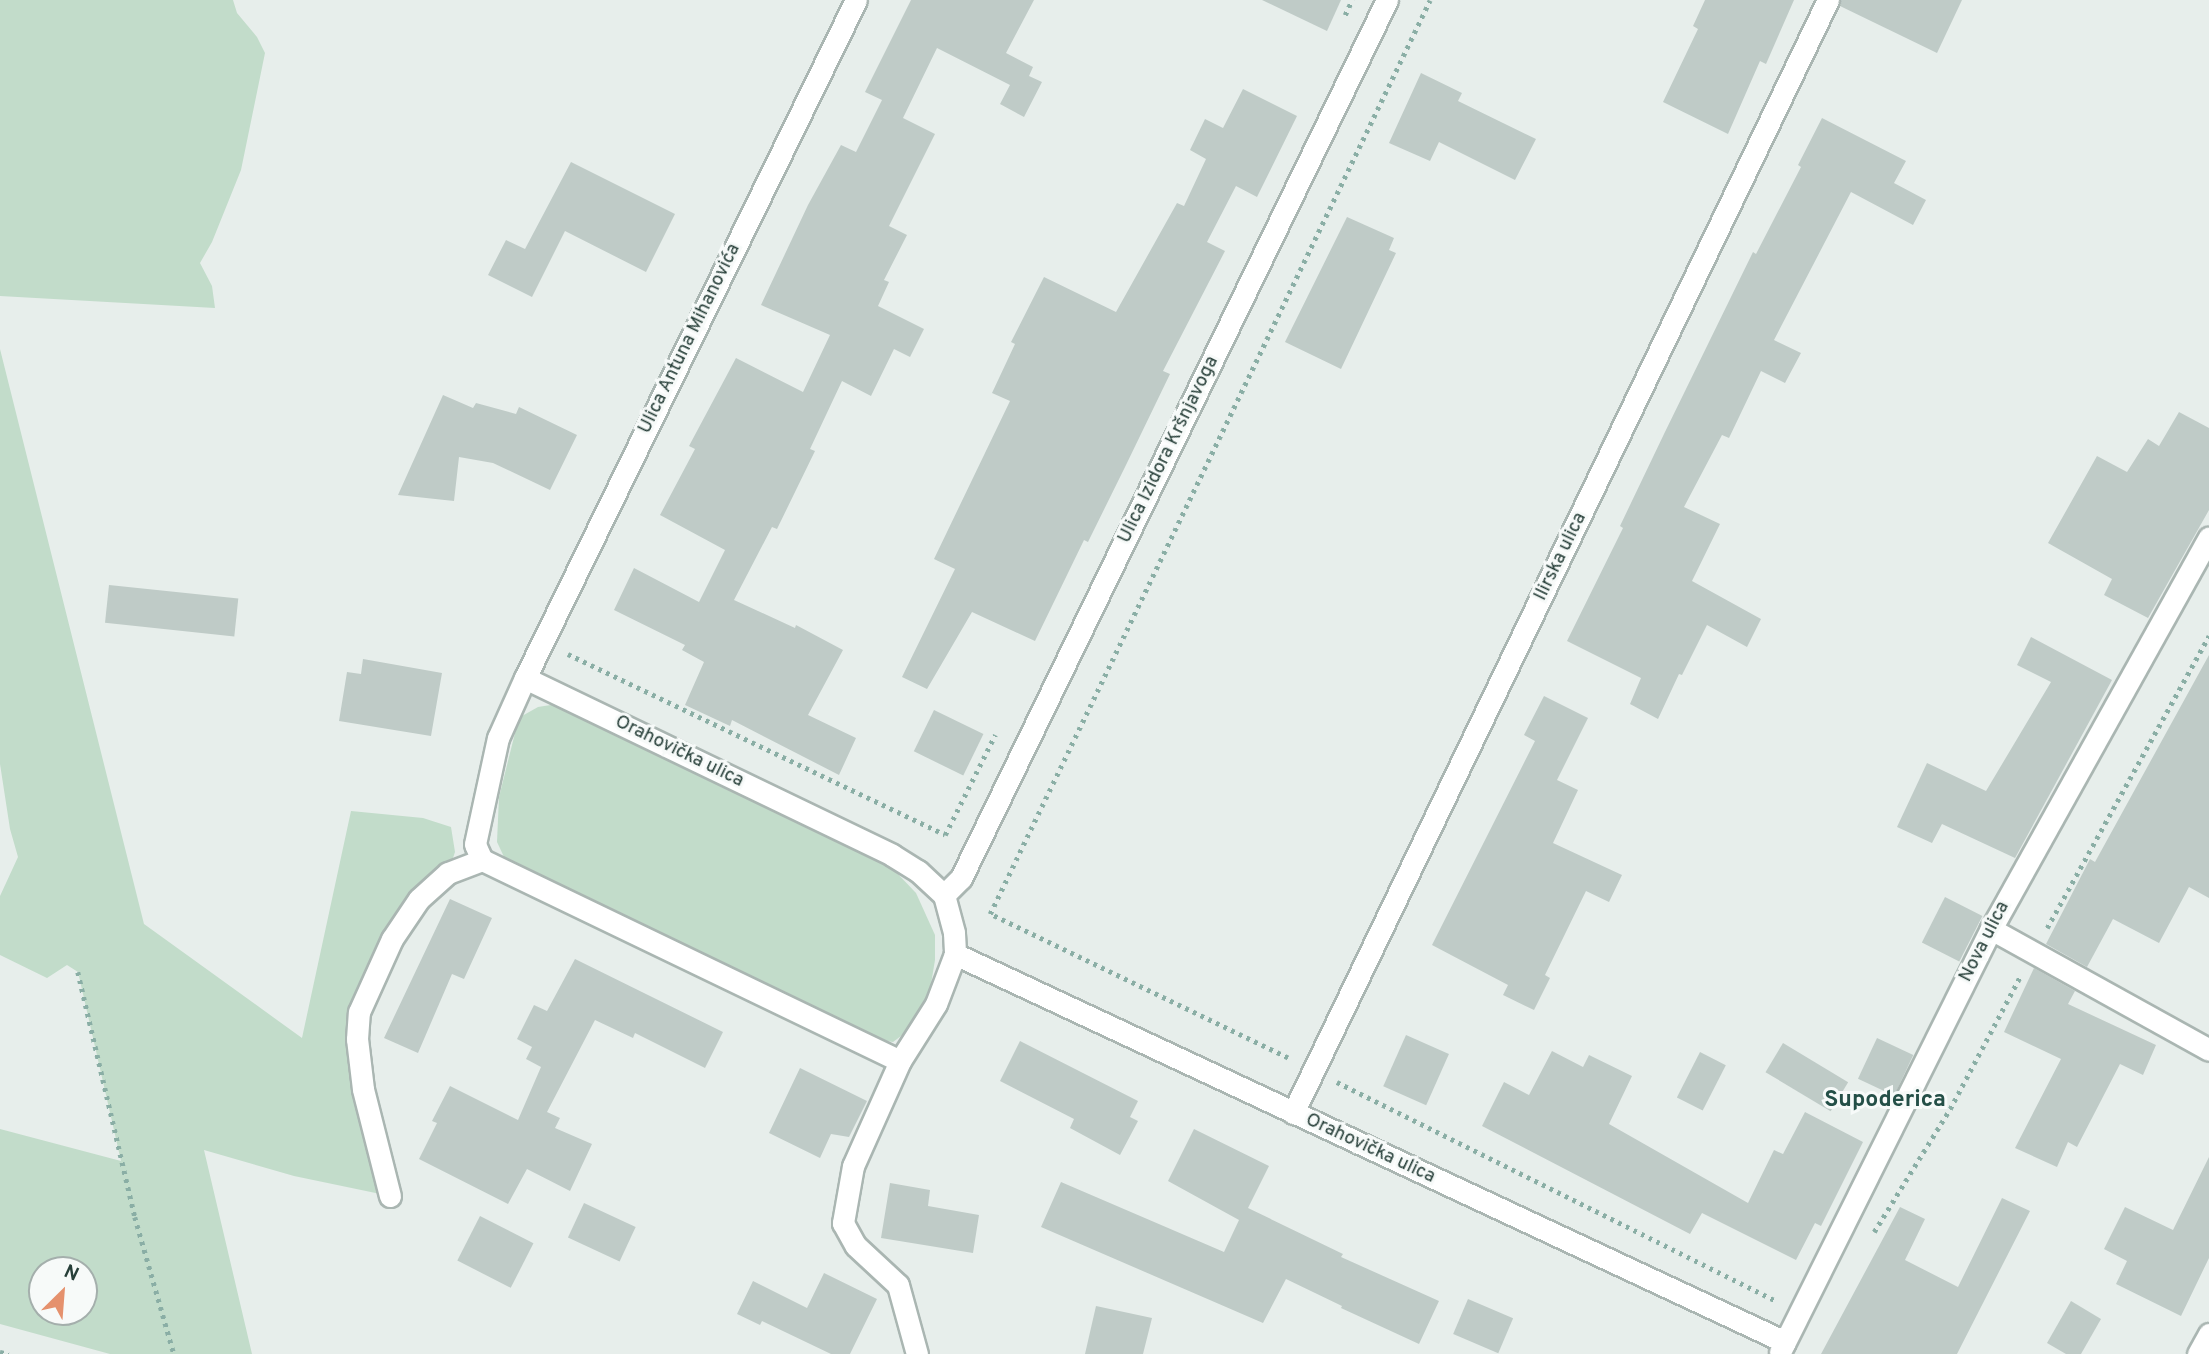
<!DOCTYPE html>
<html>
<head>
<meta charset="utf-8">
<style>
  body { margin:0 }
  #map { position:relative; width:2209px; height:1354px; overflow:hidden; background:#e7eeeb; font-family:Overpass,sans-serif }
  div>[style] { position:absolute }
  .green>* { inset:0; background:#c2dcca }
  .building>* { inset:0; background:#bfcbc7; transform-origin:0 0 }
  .path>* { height:4.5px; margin-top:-2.25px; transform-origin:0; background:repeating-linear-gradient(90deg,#8aaea5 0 3.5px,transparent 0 8.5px) }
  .roads { filter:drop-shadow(2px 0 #aab6b2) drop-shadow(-2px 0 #aab6b2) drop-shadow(0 2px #aab6b2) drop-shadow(0 -2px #aab6b2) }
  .minor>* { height:21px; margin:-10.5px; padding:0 10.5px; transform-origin:10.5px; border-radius:10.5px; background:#fff }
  span { translate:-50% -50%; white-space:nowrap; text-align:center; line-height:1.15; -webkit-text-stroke:6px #f7faf9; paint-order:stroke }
  .street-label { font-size:19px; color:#273f39 }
  .quarter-label { font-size:23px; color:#244f47; font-weight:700 }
  .north { position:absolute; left:28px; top:1256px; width:70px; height:70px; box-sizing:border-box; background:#f7faf9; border:2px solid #a4afac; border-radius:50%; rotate:25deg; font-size:19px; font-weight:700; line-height:28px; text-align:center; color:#273f39 }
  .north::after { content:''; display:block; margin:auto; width:24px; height:32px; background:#e5916d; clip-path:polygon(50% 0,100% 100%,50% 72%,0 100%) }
</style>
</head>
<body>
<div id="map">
  <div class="green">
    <div style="clip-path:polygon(0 0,233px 0,237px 13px,257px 37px,265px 53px,241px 170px,212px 242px,200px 263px,212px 286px,215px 308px,0 296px)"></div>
    <div style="clip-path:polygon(evenodd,0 349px,144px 924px,302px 1038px,351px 811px,423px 818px,451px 827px,455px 852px,448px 873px,419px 899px,359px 1012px,390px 1196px,294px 1176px,204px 1150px,252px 1354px,110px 1354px,0 1324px,0 1129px,121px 1161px,78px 972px,67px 965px,47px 978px,0 955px,0 896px,18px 857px,10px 829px,0 764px,0 349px,42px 1270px,84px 1270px,84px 1312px,42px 1312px,42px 1270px)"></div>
    <div style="clip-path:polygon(557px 704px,872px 856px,895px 871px,916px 893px,935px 935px,935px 960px,931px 984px,921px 1011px,905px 1033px,893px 1042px,875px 1039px,505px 859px,497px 842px,499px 797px,515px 733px,522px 716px,538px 707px)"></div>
  </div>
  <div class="building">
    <div style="clip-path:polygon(911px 0,1034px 0,1006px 53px,1033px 67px,1029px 76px,1042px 82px,1024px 117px,1000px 104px,1010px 85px,937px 48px,903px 118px,935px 134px,889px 226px,907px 235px,884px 280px,889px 282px,878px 306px,924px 329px,910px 357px,894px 349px,871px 396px,842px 381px,810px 449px,815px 451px,777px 529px,772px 527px,734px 600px,795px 628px,796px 625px,843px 650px,808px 715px,856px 738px,839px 775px,732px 720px,730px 726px,685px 705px,704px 662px,682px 650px,685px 645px,614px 610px,634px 568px,699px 602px,725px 550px,660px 515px,695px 449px,689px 446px,736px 358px,803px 392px,830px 335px,761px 305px,808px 205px,841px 145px,856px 152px,882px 100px,865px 92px)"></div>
    <div style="clip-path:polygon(1262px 0,1341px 0,1327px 31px)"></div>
    <div style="clip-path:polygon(1705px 0,1794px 0,1766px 64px,1760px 61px,1728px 134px,1663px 102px,1698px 29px,1693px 26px)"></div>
    <div style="clip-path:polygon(1841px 0,1962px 0,1937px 53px,1840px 6px)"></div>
    <div style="clip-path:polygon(1421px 73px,1462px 93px,1458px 101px,1536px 139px,1515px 180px,1439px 142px,1430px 161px,1389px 143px)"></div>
    <div style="clip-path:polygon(1243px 89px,1297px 116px,1257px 197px,1236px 186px,1207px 242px,1225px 251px,1163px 371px,1170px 374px,1126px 465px,1088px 542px,1084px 540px,1035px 641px,972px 612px,927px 689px,902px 677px,955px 569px,934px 559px,1010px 401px,992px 393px,1015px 344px,1011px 342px,1044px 277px,1116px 312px,1177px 203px,1184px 206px,1206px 159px,1190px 150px,1205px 119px,1223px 128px)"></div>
    <div style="clip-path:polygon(1822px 118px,1906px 161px,1894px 183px,1926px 200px,1913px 225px,1851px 192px,1774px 340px,1801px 353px,1785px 383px,1761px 371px,1729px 438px,1722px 435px,1684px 507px,1720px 524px,1692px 581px,1761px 619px,1747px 647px,1707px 625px,1682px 675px,1679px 674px,1658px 719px,1630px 704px,1641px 678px,1567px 641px,1623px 528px,1620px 526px,1664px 434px,1753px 252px,1756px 254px,1801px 167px,1798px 165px)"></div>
    <div style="clip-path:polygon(571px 162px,675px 214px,646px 272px,565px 231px,532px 297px,488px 275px,506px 240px,525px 249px)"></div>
    <div style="clip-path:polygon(1347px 217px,1394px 238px,1389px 250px,1396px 253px,1341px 369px,1285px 342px)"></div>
    <div style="clip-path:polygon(443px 395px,473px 408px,476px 403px,516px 414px,519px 407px,577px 435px,550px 490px,493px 463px,459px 457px,454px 501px,398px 495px)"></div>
    <div style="clip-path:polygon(2179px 412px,2209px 428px,2209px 510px,2148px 618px,2104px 595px,2112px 579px,2048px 543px,2097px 456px,2127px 472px,2148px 439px,2159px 446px)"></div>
    <div style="left:109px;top:585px;width:130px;height:38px;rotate:6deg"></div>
    <div style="clip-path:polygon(2031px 637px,2112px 680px,2015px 858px,1942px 824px,1932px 843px,1897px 827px,1927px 763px,1986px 791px,2051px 682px,2017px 665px)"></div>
    <div style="clip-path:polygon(2209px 655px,2209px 898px,2189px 887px,2159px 943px,2113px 919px,2087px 967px,2046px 944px,2090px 859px,2095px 862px)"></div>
    <div style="clip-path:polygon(363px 659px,442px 673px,431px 736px,339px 721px,347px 672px,361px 674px)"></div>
    <div style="clip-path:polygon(1544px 696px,1588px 718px,1557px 780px,1578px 790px,1553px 843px,1622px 875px,1609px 902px,1586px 891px,1545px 975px,1550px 978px,1534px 1010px,1503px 995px,1508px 985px,1432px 945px,1535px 741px,1524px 735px)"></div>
    <div style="left:934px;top:710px;width:55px;height:46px;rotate:26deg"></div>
    <div style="left:1945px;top:897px;width:42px;height:51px;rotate:27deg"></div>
    <div style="clip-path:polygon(450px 899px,492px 918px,464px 979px,452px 974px,418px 1053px,384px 1038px)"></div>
    <div style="clip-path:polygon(575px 959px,723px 1032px,705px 1068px,635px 1033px,633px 1038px,595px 1020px,547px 1112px,560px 1118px,555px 1128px,592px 1144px,570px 1191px,527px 1169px,508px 1204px,419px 1159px,437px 1123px,432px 1121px,450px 1086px,518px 1120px,541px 1067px,526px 1059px,532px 1047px,517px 1039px,534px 1005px,547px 1011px)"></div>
    <div style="clip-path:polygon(2034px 968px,2075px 991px,2068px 1004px,2156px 1045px,2143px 1075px,2120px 1064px,2077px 1147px,2068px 1142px,2057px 1167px,2015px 1148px,2061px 1059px,2004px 1032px)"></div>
    <div style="left:1406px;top:1035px;width:47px;height:56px;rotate:24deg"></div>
    <div style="left:1877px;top:1038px;width:40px;height:45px;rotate:25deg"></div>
    <div style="clip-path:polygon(1020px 1041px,1138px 1101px,1130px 1117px,1138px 1121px,1120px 1155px,1070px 1128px,1074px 1119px,1000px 1081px)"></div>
    <div style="left:1783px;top:1043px;width:76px;height:34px;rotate:31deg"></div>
    <div style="clip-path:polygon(1552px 1051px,1583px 1067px,1589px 1055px,1632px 1076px,1609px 1124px,1748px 1203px,1774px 1150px,1783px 1154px,1805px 1112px,1863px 1142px,1821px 1226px,1815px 1223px,1796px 1260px,1702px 1213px,1690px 1234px,1482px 1126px,1504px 1082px,1529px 1095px)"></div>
    <div style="left:1700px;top:1052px;width:29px;height:51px;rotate:27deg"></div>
    <div style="clip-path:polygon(800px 1068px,867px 1101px,849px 1137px,831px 1134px,820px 1158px,769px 1133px)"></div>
    <div style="clip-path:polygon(1194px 1129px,1269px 1166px,1248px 1208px,1343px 1254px,1341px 1257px,1439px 1301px,1419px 1344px,1341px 1308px,1342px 1306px,1286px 1279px,1263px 1323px,1041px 1227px,1061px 1182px,1224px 1252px,1239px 1220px,1168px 1181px)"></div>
    <div style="clip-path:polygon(2209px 1157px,2209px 1258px,2181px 1316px,2116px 1284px,2127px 1261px,2104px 1249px,2125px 1207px,2173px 1230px)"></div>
    <div style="clip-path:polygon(890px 1183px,930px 1190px,928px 1206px,979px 1215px,973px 1253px,881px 1238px)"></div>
    <div style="clip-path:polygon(2002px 1198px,2030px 1211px,1957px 1354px,1821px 1354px,1900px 1207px,1925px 1219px,1905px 1260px,1958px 1287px)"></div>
    <div style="left:584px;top:1203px;width:57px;height:38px;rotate:25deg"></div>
    <div style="left:480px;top:1216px;width:60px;height:50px;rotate:27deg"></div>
    <div style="clip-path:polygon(824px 1273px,877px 1299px,850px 1354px,831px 1354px,762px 1321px,760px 1325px,737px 1314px,753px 1281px,807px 1308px)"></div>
    <div style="left:1468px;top:1299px;width:49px;height:38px;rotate:23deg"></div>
    <div style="clip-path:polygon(2071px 1301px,2101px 1319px,2081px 1354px,2066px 1354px,2047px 1343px)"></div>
    <div style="clip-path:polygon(1096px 1306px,1152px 1318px,1143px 1354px,1085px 1354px)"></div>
  </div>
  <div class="path">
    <div style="left:1345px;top:15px;width:17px;rotate:-65deg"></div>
    <div style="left:568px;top:654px;width:418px;rotate:25.6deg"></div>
    <div style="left:945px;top:835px;width:112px;rotate:-63.4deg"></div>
    <div style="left:2047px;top:928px;width:334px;rotate:-61deg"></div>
    <div style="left:78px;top:972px;width:252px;rotate:76.9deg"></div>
    <div style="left:135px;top:1217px;width:142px;rotate:74.1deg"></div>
    <div style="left:1288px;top:1058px;width:331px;rotate:-154.2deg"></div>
    <div style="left:990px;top:914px;width:1014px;rotate:-64.29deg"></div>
    <div style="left:1337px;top:1082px;width:491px;rotate:26.5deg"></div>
    <div style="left:1874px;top:1232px;width:145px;rotate:-58.3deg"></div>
    <div style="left:1950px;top:1109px;width:152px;rotate:-62.1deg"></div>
    <div style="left:0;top:1352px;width:9px;rotate:13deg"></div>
  </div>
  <div class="roads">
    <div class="minor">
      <div style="left:525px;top:678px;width:754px;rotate:-63.98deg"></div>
      <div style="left:944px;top:895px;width:24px;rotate:-45deg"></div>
      <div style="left:961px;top:878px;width:976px;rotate:-64.12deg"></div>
      <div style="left:1991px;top:929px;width:249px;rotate:29deg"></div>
      <div style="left:955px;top:954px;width:53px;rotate:110.8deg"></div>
      <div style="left:936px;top:1004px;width:67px;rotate:122.3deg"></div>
      <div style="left:900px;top:1061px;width:464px;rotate:-154.3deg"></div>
      <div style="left:482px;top:860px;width:17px;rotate:-114deg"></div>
      <div style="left:475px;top:844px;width:108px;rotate:-77.8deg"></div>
      <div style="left:498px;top:738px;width:66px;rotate:-65.8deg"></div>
      <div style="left:525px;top:678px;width:407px;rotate:25.7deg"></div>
      <div style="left:892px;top:855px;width:31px;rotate:32deg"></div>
      <div style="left:918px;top:871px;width:35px;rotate:43deg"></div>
      <div style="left:944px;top:895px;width:39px;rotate:75deg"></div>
      <div style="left:954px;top:933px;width:21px;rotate:87deg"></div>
      <div style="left:955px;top:954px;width:916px;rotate:25.05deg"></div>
      <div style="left:900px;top:1061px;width:115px;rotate:114.1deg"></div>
      <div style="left:853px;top:1166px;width:58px;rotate:100deg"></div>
      <div style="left:843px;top:1223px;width:26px;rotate:61deg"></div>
      <div style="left:856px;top:1246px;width:57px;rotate:42.9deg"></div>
      <div style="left:898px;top:1285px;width:72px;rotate:74.6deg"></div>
      <div style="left:1293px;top:1113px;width:1235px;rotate:-64.33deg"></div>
      <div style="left:390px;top:1196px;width:110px;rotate:-104.2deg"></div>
      <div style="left:363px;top:1089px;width:50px;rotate:-96.8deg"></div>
      <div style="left:357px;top:1039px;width:27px;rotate:-86deg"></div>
      <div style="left:359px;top:1012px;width:80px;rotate:-65.7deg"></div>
      <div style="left:392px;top:939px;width:48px;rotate:-56deg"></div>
      <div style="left:419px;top:899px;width:39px;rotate:-42deg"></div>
      <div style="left:448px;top:873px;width:36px;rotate:-21deg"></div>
      <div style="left:1780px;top:1352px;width:473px;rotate:-63.5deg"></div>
      <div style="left:1991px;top:929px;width:448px;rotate:-60.9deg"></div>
      <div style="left:2198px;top:1354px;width:23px;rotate:-61deg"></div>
    </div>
  </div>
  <div class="street-label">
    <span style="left:690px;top:339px;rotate:-64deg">Ulica Antuna Mihanovića</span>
    <span style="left:1169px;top:450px;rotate:-64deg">Ulica Izidora Kršnjavoga</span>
    <span style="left:1561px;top:557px;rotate:-64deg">Ilirska ulica</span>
    <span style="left:679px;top:752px;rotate:26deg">Orahovička ulica</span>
    <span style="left:1985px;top:942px;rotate:-63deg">Nova ulica</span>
    <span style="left:1370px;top:1149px;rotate:25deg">Orahovička ulica</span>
  </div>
  <div class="quarter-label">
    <span style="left:1885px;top:1101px">Supoderica</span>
  </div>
  <div class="north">N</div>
</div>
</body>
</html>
